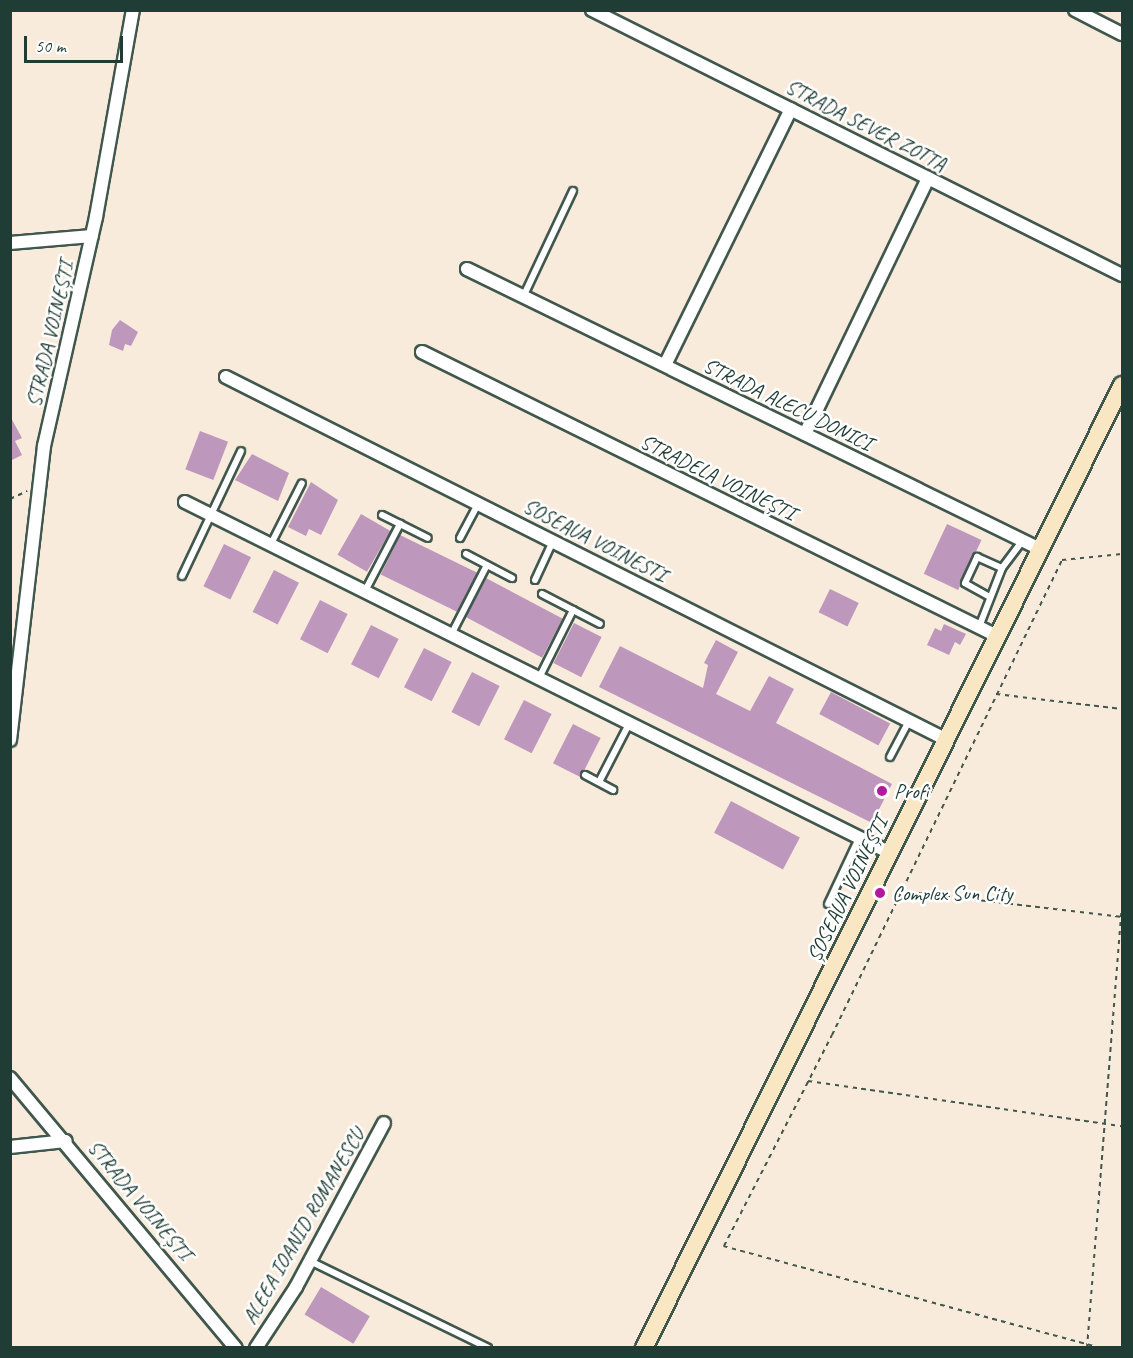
<!DOCTYPE html>
<html>
<head>
<meta charset="utf-8">
<style>
  body { margin:0 }
  #map { position:relative; width:1133px; height:1358px; overflow:hidden; background:#f9ebdc; font-family:Caveat,sans-serif }
  div>[style] { position:absolute }
  .building>* { inset:0; background:#bd97bc; transform-origin:0 0 }
  .path>* { height:2px; margin-top:-1px; transform-origin:0; background:repeating-linear-gradient(90deg,#40574d 0 4.5px,transparent 0 9px) }
  .roads { filter:drop-shadow(2px 0 #40574d) drop-shadow(-2px 0 #40574d) drop-shadow(0 2px #40574d) drop-shadow(0 -2px #40574d) }
  .service>* { height:6px; margin:-3px; padding:0 3px; transform-origin:3px; border-radius:3px; background:#fff }
  .minor>* { height:12px; margin:-6px; padding:0 6px; transform-origin:6px; border-radius:6px; background:#fff }
  .secondary>* { height:16px; margin:-8px; padding:0 8px; transform-origin:8px; border-radius:8px; background:#f9e7c3 }
  .dots>* { width:16px; height:16px; translate:-50% -50%; box-sizing:border-box; border:3px solid #fff; border-radius:50% }
  span { translate:-50% -50%; white-space:nowrap; text-align:center; line-height:1.15; -webkit-text-stroke:5px #fff; paint-order:stroke }
  .street-label { font-size:21px; color:#1f3d34 }
  .poi-label { font-size:21px; color:#1f3d34 }
  .left { translate:0 -50%; text-align:left }
  .frame { position:absolute; inset:0; border:12px solid #1f3d34; pointer-events:none }
  .scale { position:absolute; left:24px; top:36px; width:99px; height:27px; box-sizing:border-box; border:3px solid #1f3d34; border-top:0; padding-left:8px; font-size:18px; line-height:21px; white-space:nowrap; color:#1f3d34; -webkit-text-stroke:4px #fff; paint-order:stroke }
</style>
</head>
<body>
<div id="map">
  <div class="building">
    <div style="clip-path:polygon(120px 320px,138px 332px,131px 346px,125px 344px,123px 351px,109px 345px,112px 330px)"></div>
    <div style="clip-path:polygon(10px 416px,22px 438px,15px 441px,22px 455px,10px 461px)"></div>
    <div style="left:200px;top:431px;width:30px;height:41px;rotate:21deg"></div>
    <div style="clip-path:polygon(252px 454px,289px 473px,278px 501px,235px 480px)"></div>
    <div style="clip-path:polygon(311px 482px,338px 500px,321px 535px,309px 529px,306px 536px,288px 527px)"></div>
    <div style="left:361px;top:514px;width:34px;height:47px;rotate:30deg"></div>
    <div style="left:947px;top:524px;width:38px;height:55px;rotate:25deg"></div>
    <div style="left:400px;top:535px;width:86px;height:44px;rotate:26deg"></div>
    <div style="left:224px;top:544px;width:30px;height:47px;rotate:26deg"></div>
    <div style="left:274px;top:570px;width:28px;height:47px;rotate:27deg"></div>
    <div style="left:486px;top:578px;width:87px;height:44px;rotate:28deg"></div>
    <div style="left:830px;top:589px;width:32px;height:26px;rotate:26deg"></div>
    <div style="left:320px;top:600px;width:31px;height:44px;rotate:27deg"></div>
    <div style="left:574px;top:623px;width:31px;height:45px;rotate:27deg"></div>
    <div style="clip-path:polygon(944px 624px,966px 634px,960px 645px,955px 642px,949px 655px,927px 645px,935px 628px,941px 631px)"></div>
    <div style="left:371px;top:625px;width:31px;height:44px;rotate:27deg"></div>
    <div style="clip-path:polygon(716px 640px,738px 652px,716px 694px,750px 711px,769px 676px,794px 689px,776px 723px,892px 784px,872px 823px,599px 687px,620px 646px,703px 688px,708px 665px,704px 663px)"></div>
    <div style="left:424px;top:648px;width:31px;height:44px;rotate:27deg"></div>
    <div style="left:472px;top:672px;width:31px;height:45px;rotate:27deg"></div>
    <div style="left:831px;top:692px;width:67px;height:25px;rotate:28deg"></div>
    <div style="left:524px;top:700px;width:31px;height:44px;rotate:27deg"></div>
    <div style="left:573px;top:724px;width:31px;height:44px;rotate:27deg"></div>
    <div style="left:731px;top:801px;width:78px;height:36px;rotate:28deg"></div>
    <div style="left:321px;top:1287px;width:57px;height:32px;rotate:31deg"></div>
  </div>
  <div class="path">
    <div style="left:10px;top:499px;width:19px;rotate:-25deg"></div>
    <div style="left:996px;top:694px;width:127px;rotate:6.8deg"></div>
    <div style="left:901px;top:891px;width:223px;rotate:6.7deg"></div>
    <div style="left:808px;top:1081px;width:317px;rotate:8.2deg"></div>
    <div style="left:1087px;top:1348px;width:441px;rotate:-85.5deg"></div>
    <div style="left:1101px;top:1348px;width:391px;rotate:-164.9deg"></div>
    <div style="left:724px;top:1246px;width:237px;rotate:-62.9deg"></div>
    <div style="left:832px;top:1035px;width:528px;rotate:-64.16deg"></div>
    <div style="left:1062px;top:560px;width:60px;rotate:-5.7deg"></div>
  </div>
  <div class="roads">
    <div class="service">
      <div style="left:524px;top:295px;width:115px;rotate:-64.8deg"></div>
      <div style="left:382px;top:515px;width:51px;rotate:26.6deg"></div>
      <div style="left:460px;top:538px;width:38px;rotate:-62deg"></div>
      <div style="left:271px;top:544px;width:68px;rotate:-63.1deg"></div>
      <div style="left:466px;top:554px;width:52px;rotate:27.6deg"></div>
      <div style="left:182px;top:576px;width:138px;rotate:-64.7deg"></div>
      <div style="left:535px;top:580px;width:43px;rotate:-65.2deg"></div>
      <div style="left:365px;top:591px;width:76px;rotate:-62.4deg"></div>
      <div style="left:542px;top:594px;width:65px;rotate:27.3deg"></div>
      <div style="left:988px;top:596px;width:26px;rotate:-151deg"></div>
      <div style="left:965px;top:583px;width:29px;rotate:-65deg"></div>
      <div style="left:977px;top:557px;width:27px;rotate:24deg"></div>
      <div style="left:979px;top:627px;width:63px;rotate:-68.7deg"></div>
      <div style="left:1002px;top:568px;width:34px;rotate:-53deg"></div>
      <div style="left:452px;top:633px;width:76px;rotate:-62.8deg"></div>
      <div style="left:540px;top:676px;width:74px;rotate:-63.4deg"></div>
      <div style="left:890px;top:757px;width:41px;rotate:-62.2deg"></div>
      <div style="left:585px;top:775px;width:32px;rotate:28deg"></div>
      <div style="left:599px;top:782px;width:68px;rotate:-62.7deg"></div>
      <div style="left:828px;top:904px;width:73px;rotate:-64.8deg"></div>
      <div style="left:310px;top:1261px;width:198px;rotate:26deg"></div>
    </div>
    <div class="minor">
      <div style="left:592px;top:10px;width:593px;rotate:26.57deg"></div>
      <div style="left:1075px;top:10px;width:53px;rotate:27.1deg"></div>
      <div style="left:10px;top:243px;width:82px;rotate:-4.9deg"></div>
      <div style="left:467px;top:269px;width:638px;rotate:26.04deg"></div>
      <div style="left:422px;top:352px;width:641px;rotate:26.29deg"></div>
      <div style="left:665px;top:365px;width:285px;rotate:-63.8deg"></div>
      <div style="left:226px;top:377px;width:805px;rotate:26.72deg"></div>
      <div style="left:805px;top:434px;width:284px;rotate:-64.3deg"></div>
      <div style="left:185px;top:502px;width:788px;rotate:26.47deg"></div>
      <div style="left:10px;top:740px;width:296px;rotate:-83.4deg"></div>
      <div style="left:44px;top:446px;width:235px;rotate:-77.2deg"></div>
      <div style="left:96px;top:217px;width:210px;rotate:-79.9deg"></div>
      <div style="left:10px;top:1078px;width:352px;rotate:50.1deg"></div>
      <div style="left:10px;top:1147px;width:56px;rotate:-6.1deg"></div>
      <div style="left:256px;top:1348px;width:73px;rotate:-56.7deg"></div>
      <div style="left:296px;top:1287px;width:186px;rotate:-61.8deg"></div>
    </div>
    <div class="secondary">
      <div style="left:644px;top:1348px;width:1075px;rotate:-63.6deg"></div>
    </div>
  </div>
  <div class="dots">
    <div style="left:882px;top:791px;background:#b5179e"></div>
    <div style="left:880px;top:893px;background:#b5179e"></div>
  </div>
  <div class="street-label">
    <span style="left:866px;top:125px;rotate:27deg">STRADA SEVER ZOTTA</span>
    <span style="left:50px;top:334px;rotate:-77deg">STRADA VOINEȘTI</span>
    <span style="left:788px;top:404px;rotate:26deg">STRADA ALECU DONICI</span>
    <span style="left:718px;top:477px;rotate:26deg">STRADELA VOINEȘTI</span>
    <span style="left:595px;top:540px;rotate:27deg">SOSEAUA VOINESTI</span>
    <span style="left:847px;top:889px;rotate:-64deg">ȘOSEAUA VOINEȘTI</span>
    <span style="left:140px;top:1200px;rotate:50deg">STRADA VOINEȘTI</span>
    <span style="left:303px;top:1226px;rotate:-60deg">ALEEA IOANID ROMANESCU</span>
  </div>
  <div class="poi-label">
    <span class="left" style="left:894px;top:791px">Profi</span>
    <span class="left" style="left:892px;top:893px">Complex Sun City</span>
  </div>
  <div class="frame"></div>
  <div class="scale">50 m</div>
</div>
</body>
</html>
